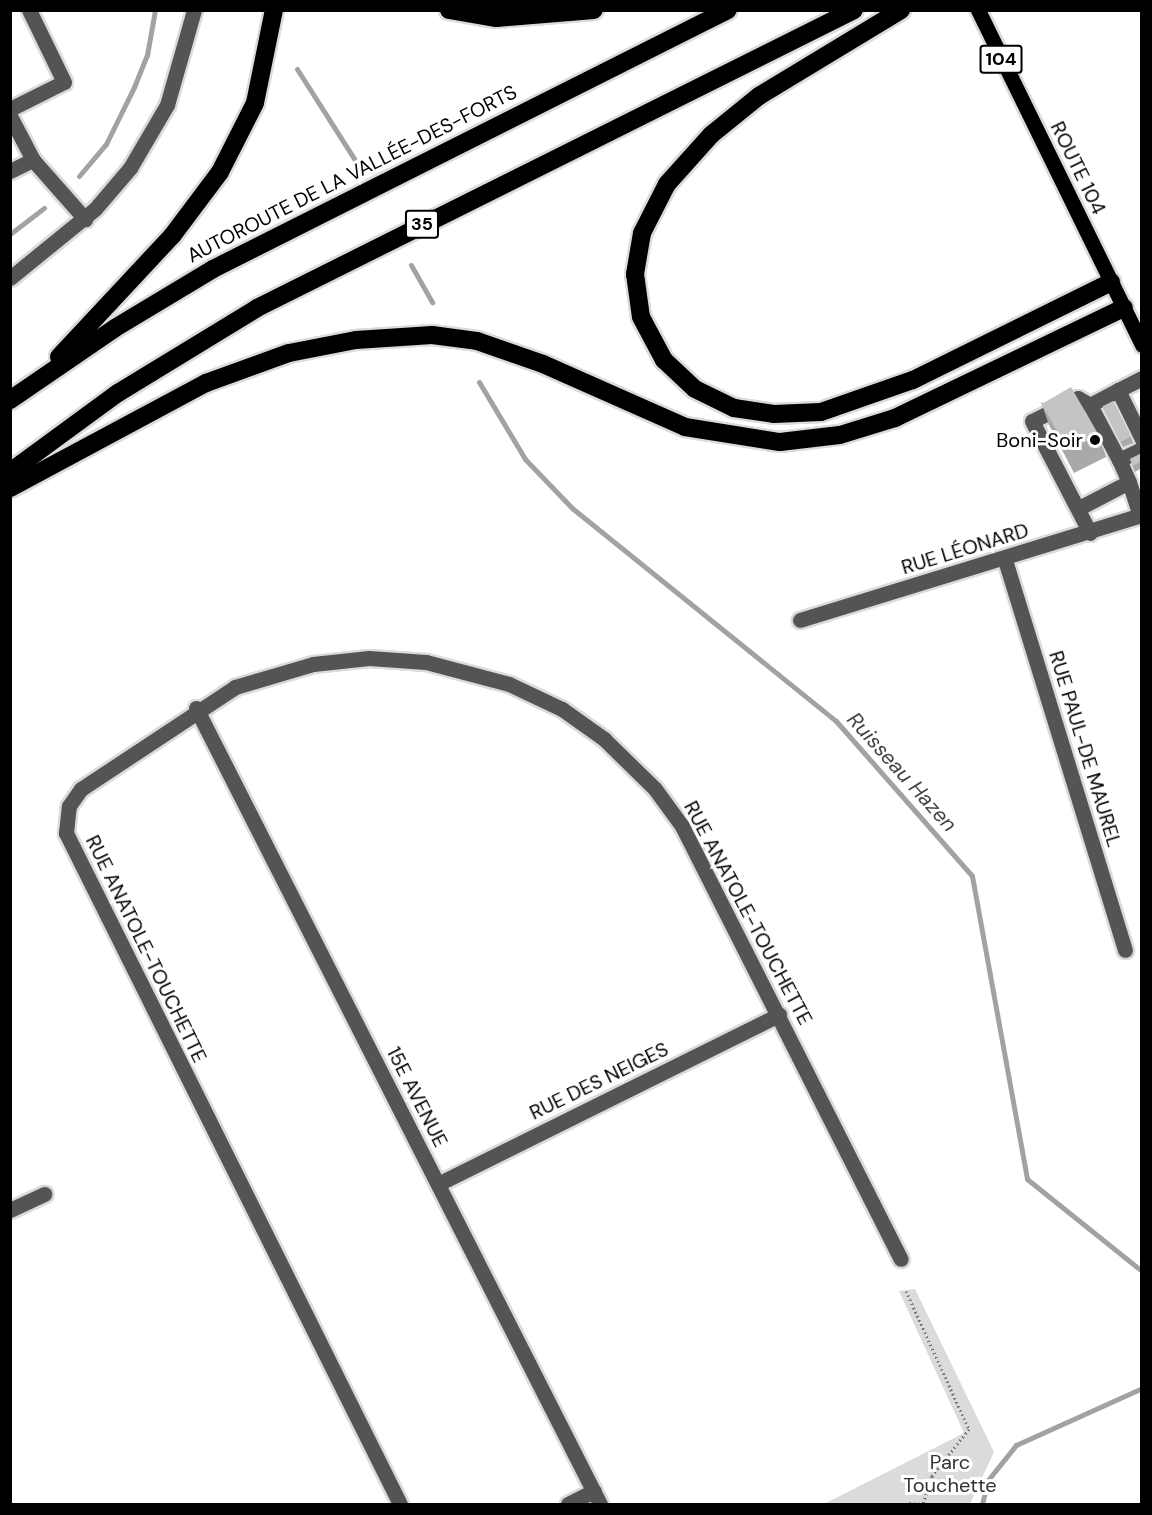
<!DOCTYPE html>
<html>
<head>
<meta charset="utf-8">
<style>
  body { margin:0 }
  #map { position:relative; width:1152px; height:1515px; overflow:hidden; background:#fff; font-family:"DM Sans",sans-serif }
  div>[style] { position:absolute }
  .green>* { inset:0; background:#dbdbdb }
  .stream>* { height:5px; margin:-2.5px; padding:0 2.5px; transform-origin:2.5px; border-radius:2.5px; background:#a2a2a2 }
  .path>* { height:3px; margin-top:-1.5px; transform-origin:0; background:repeating-linear-gradient(90deg,#767676 0 1.5px,transparent 0 4.5px) }
  .roads { filter:drop-shadow(2px 0 #dbdbdb) drop-shadow(-2px 0 #dbdbdb) drop-shadow(0 2px #dbdbdb) drop-shadow(0 -2px #dbdbdb) }
  .minor>* { height:15px; margin:-7.5px; padding:0 7.5px; transform-origin:7.5px; border-radius:7.5px; background:#545454 }
  .major>* { height:15px; margin:-7.5px; padding:0 7.5px; transform-origin:7.5px; border-radius:7.5px; background:#000 }
  .highway>* { height:18px; margin:-9px; padding:0 9px; transform-origin:9px; border-radius:9px; background:#000 }
  .wall>* { inset:0; background:#a9a9a9 }
  .building>* { inset:0; background:#c4c4c4; transform-origin:0 0 }
  .dots>* { width:16px; height:16px; translate:-50% -50%; box-sizing:border-box; border:3px solid #fff; border-radius:50% }
  span { translate:-50% -50%; white-space:nowrap; text-align:center; line-height:1.15; -webkit-text-stroke:6px #fff; paint-order:stroke }
  .shield-label span { padding:2px 4px; background:#fff; border:2px solid; border-radius:4px; -webkit-text-stroke-width:0 }
  .shield-label { font-size:18px; color:#000; font-weight:700 }
  .street-label { font-size:20px; color:#000 }
  .poi-label { font-size:20px; color:#000 }
  .right { translate:-100% -50%; text-align:right }
  .park-label { font-size:20px; color:#323232 }
  .water-label { font-size:21px; color:#434343; font-style:italic }
  .frame { position:absolute; inset:0; border:12px solid #000; pointer-events:none }
</style>
</head>
<body>
<div id="map">
  <div class="green">
    <div style="clip-path:polygon(915px 1289px,994px 1452px,970px 1504px,824px 1504px,964px 1433px,899px 1291px)"></div>
  </div>
  <div class="stream">
    <div style="left:297px;top:69px;width:108px;rotate:57.5deg"></div>
    <div style="left:79px;top:176px;width:42px;rotate:-49.8deg"></div>
    <div style="left:106px;top:144px;width:64px;rotate:-63.8deg"></div>
    <div style="left:134px;top:87px;width:35px;rotate:-68deg"></div>
    <div style="left:147px;top:55px;width:46px;rotate:-79.9deg"></div>
    <div style="left:10px;top:234px;width:43px;rotate:-37.4deg"></div>
    <div style="left:411px;top:265px;width:43px;rotate:60.4deg"></div>
    <div style="left:479px;top:382px;width:90px;rotate:59.1deg"></div>
    <div style="left:525px;top:459px;width:68px;rotate:46.2deg"></div>
    <div style="left:572px;top:508px;width:339px;rotate:38.9deg"></div>
    <div style="left:836px;top:721px;width:206px;rotate:48.7deg"></div>
    <div style="left:972px;top:876px;width:308px;rotate:79.7deg"></div>
    <div style="left:1027px;top:1179px;width:147px;rotate:38.7deg"></div>
    <div style="left:982px;top:1504px;width:25px;rotate:-76deg"></div>
    <div style="left:988px;top:1480px;width:45px;rotate:-51.3deg"></div>
    <div style="left:1016px;top:1445px;width:138px;rotate:-24.3deg"></div>
  </div>
  <div class="path">
    <div style="left:906px;top:1291px;width:152px;rotate:65.5deg"></div>
    <div style="left:969px;top:1429px;width:60px;rotate:128.2deg"></div>
    <div style="left:932px;top:1476px;width:29px;rotate:108deg"></div>
    <div style="left:909px;top:1503px;width:13px;rotate:4deg"></div>
  </div>
  <div class="roads">
    <div class="minor">
      <div style="left:10px;top:109px;width:60px;rotate:-26.6deg"></div>
      <div style="left:64px;top:82px;width:80px;rotate:-115.9deg"></div>
      <div style="left:10px;top:116px;width:50px;rotate:62.4deg"></div>
      <div style="left:10px;top:171px;width:25px;rotate:-26deg"></div>
      <div style="left:33px;top:160px;width:79px;rotate:48.6deg"></div>
      <div style="left:10px;top:278px;width:109px;rotate:-39.1deg"></div>
      <div style="left:95px;top:209px;width:54px;rotate:-49.5deg"></div>
      <div style="left:130px;top:168px;width:73px;rotate:-59.6deg"></div>
      <div style="left:167px;top:105px;width:99px;rotate:-74.1deg"></div>
      <div style="left:1142px;top:378px;width:27px;rotate:153deg"></div>
      <div style="left:1118px;top:390px;width:55px;rotate:63.9deg"></div>
      <div style="left:1118px;top:390px;width:32px;rotate:152deg"></div>
      <div style="left:1090px;top:405px;width:62px;rotate:62.2deg"></div>
      <div style="left:1119px;top:460px;width:25px;rotate:-26deg"></div>
      <div style="left:1090px;top:405px;width:14px;rotate:-150deg"></div>
      <div style="left:1078px;top:398px;width:51px;rotate:153.4deg"></div>
      <div style="left:1032px;top:421px;width:126px;rotate:62.6deg"></div>
      <div style="left:1129px;top:482px;width:36px;rotate:72deg"></div>
      <div style="left:1079px;top:508px;width:56px;rotate:-27.5deg"></div>
      <div style="left:1129px;top:482px;width:24px;rotate:-114deg"></div>
      <div style="left:1005px;top:560px;width:408px;rotate:72.9deg"></div>
      <div style="left:800px;top:620px;width:358px;rotate:-17.1deg"></div>
      <div style="left:196px;top:708px;width:893px;rotate:63.09deg"></div>
      <div style="left:438px;top:1184px;width:381px;rotate:-26.4deg"></div>
      <div style="left:10px;top:1210px;width:38px;rotate:-25deg"></div>
      <div style="left:400px;top:1504px;width:750px;rotate:-116.46deg"></div>
      <div style="left:66px;top:833px;width:27px;rotate:-84deg"></div>
      <div style="left:69px;top:806px;width:21px;rotate:-55deg"></div>
      <div style="left:81px;top:789px;width:185px;rotate:-33.5deg"></div>
      <div style="left:235px;top:687px;width:81px;rotate:-16.4deg"></div>
      <div style="left:313px;top:664px;width:56px;rotate:-6.1deg"></div>
      <div style="left:369px;top:658px;width:57px;rotate:4deg"></div>
      <div style="left:426px;top:662px;width:86px;rotate:14.8deg"></div>
      <div style="left:509px;top:684px;width:59px;rotate:25.3deg"></div>
      <div style="left:562px;top:709px;width:52px;rotate:35.5deg"></div>
      <div style="left:604px;top:739px;width:71px;rotate:44.4deg"></div>
      <div style="left:655px;top:789px;width:46px;rotate:53.9deg"></div>
      <div style="left:682px;top:826px;width:485px;rotate:63.2deg"></div>
      <div style="left:568px;top:1504px;width:29px;rotate:-27deg"></div>
    </div>
    <div class="major">
      <div style="left:978px;top:10px;width:373px;rotate:63.9deg"></div>
    </div>
    <div class="highway">
      <div style="left:449px;top:10px;width:48px;rotate:9.7deg"></div>
      <div style="left:496px;top:18px;width:98px;rotate:-4.7deg"></div>
      <div style="left:901px;top:10px;width:166px;rotate:148.8deg"></div>
      <div style="left:759px;top:96px;width:62px;rotate:140.9deg"></div>
      <div style="left:711px;top:135px;width:66px;rotate:131.9deg"></div>
      <div style="left:667px;top:184px;width:55px;rotate:117deg"></div>
      <div style="left:642px;top:233px;width:42px;rotate:99.7deg"></div>
      <div style="left:635px;top:274px;width:43px;rotate:82.1deg"></div>
      <div style="left:641px;top:317px;width:49px;rotate:61.9deg"></div>
      <div style="left:664px;top:360px;width:42px;rotate:43.1deg"></div>
      <div style="left:695px;top:389px;width:43px;rotate:26deg"></div>
      <div style="left:734px;top:408px;width:40px;rotate:8.5deg"></div>
      <div style="left:774px;top:414px;width:47px;rotate:-2.4deg"></div>
      <div style="left:821px;top:412px;width:97px;rotate:-19.2deg"></div>
      <div style="left:913px;top:380px;width:221px;rotate:-26.3deg"></div>
      <div style="left:59px;top:357px;width:166px;rotate:-47deg"></div>
      <div style="left:172px;top:236px;width:80px;rotate:-53.1deg"></div>
      <div style="left:220px;top:172px;width:77px;rotate:-63.1deg"></div>
      <div style="left:255px;top:103px;width:95px;rotate:-78.5deg"></div>
      <div style="left:10px;top:400px;width:127px;rotate:-34.4deg"></div>
      <div style="left:115px;top:328px;width:114px;rotate:-31deg"></div>
      <div style="left:213px;top:269px;width:576px;rotate:-26.7deg"></div>
      <div style="left:10px;top:472px;width:134px;rotate:-36.2deg"></div>
      <div style="left:118px;top:393px;width:163px;rotate:-31.4deg"></div>
      <div style="left:257px;top:308px;width:667px;rotate:-26.53deg"></div>
      <div style="left:10px;top:488px;width:222px;rotate:-28.2deg"></div>
      <div style="left:206px;top:383px;width:88px;rotate:-19.9deg"></div>
      <div style="left:289px;top:353px;width:68px;rotate:-11deg"></div>
      <div style="left:356px;top:340px;width:76px;rotate:-3.8deg"></div>
      <div style="left:432px;top:335px;width:45px;rotate:7.6deg"></div>
      <div style="left:477px;top:341px;width:70px;rotate:19.2deg"></div>
      <div style="left:543px;top:364px;width:155px;rotate:23.9deg"></div>
      <div style="left:685px;top:427px;width:96px;rotate:9deg"></div>
      <div style="left:780px;top:442px;width:60px;rotate:-6.7deg"></div>
      <div style="left:840px;top:435px;width:58px;rotate:-17.2deg"></div>
      <div style="left:895px;top:418px;width:254px;rotate:-25.7deg"></div>
    </div>
  </div>
  <div class="wall">
    <div style="clip-path:polygon(1041px 402px,1098px 434px,1106px 457px,1074px 473px,1049px 425px)"></div>
    <div style="clip-path:polygon(1103px 407px,1131px 437px,1133px 443px,1123px 447px)"></div>
    <div style="clip-path:polygon(1142px 453px,1142px 468px,1135px 472px,1130px 459px)"></div>
  </div>
  <div class="building">
    <div style="left:1071px;top:387px;width:54px;height:34px;rotate:60deg"></div>
    <div style="left:1113px;top:401px;width:40px;height:12px;rotate:63deg"></div>
    <div style="clip-path:polygon(1142px 453px,1142px 461px,1133px 466px,1130px 459px)"></div>
  </div>
  <div class="dots">
    <div style="left:1095px;top:440px;background:#000"></div>
  </div>
  <div class="shield-label">
    <span style="left:1001px;top:59px">104</span>
    <span style="left:422px;top:224px">35</span>
  </div>
  <div class="street-label">
    <span style="left:1078px;top:168px;rotate:64deg">ROUTE 104</span>
    <span style="left:352px;top:174px;rotate:-27deg">AUTOROUTE DE LA VALLÉE-DES-FORTS</span>
    <span style="left:965px;top:549px;rotate:-17deg">RUE LÉONARD</span>
    <span style="left:1085px;top:749px;rotate:73deg">RUE PAUL-DE MAUREL</span>
    <span style="left:748px;top:913px;rotate:62deg">RUE ANATOLE-TOUCHETTE</span>
    <span style="left:146px;top:949px;rotate:64deg">RUE ANATOLE-TOUCHETTE</span>
    <span style="left:599px;top:1081px;rotate:-26deg">RUE DES NEIGES</span>
    <span style="left:417px;top:1097px;rotate:63deg">15E AVENUE</span>
  </div>
  <div class="poi-label">
    <span class="right" style="left:1083px;top:440px">Boni-Soir</span>
  </div>
  <div class="park-label">
    <span style="left:950px;top:1474px">Parc<br>Touchette</span>
  </div>
  <div class="water-label">
    <span style="left:902px;top:772px;rotate:48deg">Ruisseau Hazen</span>
  </div>
  <div class="frame"></div>
</div>
</body>
</html>
